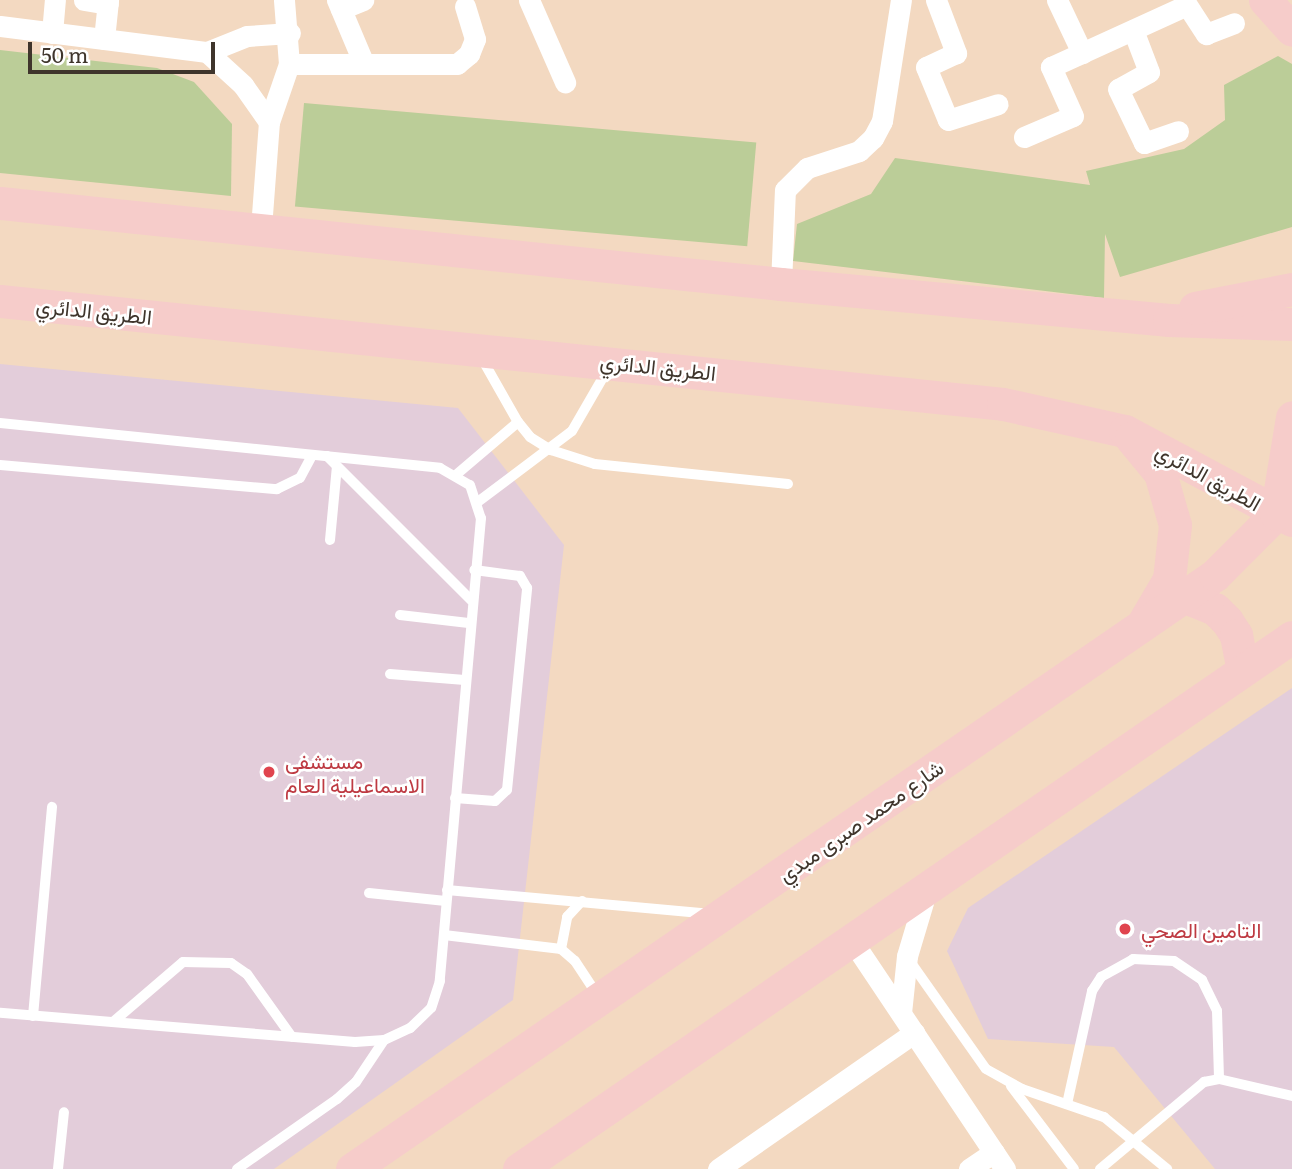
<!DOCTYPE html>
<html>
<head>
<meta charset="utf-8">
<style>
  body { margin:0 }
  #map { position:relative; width:1292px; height:1169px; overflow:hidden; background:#f3d9c1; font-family:Literata,Vazirmatn,serif }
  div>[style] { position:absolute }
  .medical>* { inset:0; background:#e3cdda }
  .green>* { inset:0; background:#bbcd98; transform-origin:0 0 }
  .lane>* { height:10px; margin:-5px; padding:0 5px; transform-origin:5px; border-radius:5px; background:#fff }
  .street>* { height:21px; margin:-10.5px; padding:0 10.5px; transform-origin:10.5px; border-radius:10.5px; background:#fff }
  .primary>* { height:33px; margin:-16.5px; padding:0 16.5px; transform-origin:16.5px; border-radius:16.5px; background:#f6ccca }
  .dots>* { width:19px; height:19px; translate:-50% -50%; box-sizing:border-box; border:4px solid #fff; border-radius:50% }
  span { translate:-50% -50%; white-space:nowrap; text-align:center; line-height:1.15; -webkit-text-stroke:5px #fff; paint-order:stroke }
  .street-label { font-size:21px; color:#3f352c }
  .health-label { font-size:21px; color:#be3a42 }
  .left { translate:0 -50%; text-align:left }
  .scale { position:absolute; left:28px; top:42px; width:187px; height:32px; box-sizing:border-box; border:4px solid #3f352c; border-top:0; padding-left:9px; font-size:21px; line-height:24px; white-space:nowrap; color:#3f352c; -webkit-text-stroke:5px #fff; paint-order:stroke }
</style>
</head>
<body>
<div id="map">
  <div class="medical">
    <div style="clip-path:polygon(0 364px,458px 408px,564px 545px,513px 1000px,274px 1169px,0 1169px)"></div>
    <div style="clip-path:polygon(1292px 688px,1292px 1169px,1215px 1169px,1114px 1047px,988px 1039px,947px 951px,968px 908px)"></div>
  </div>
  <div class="green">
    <div style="clip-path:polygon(0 50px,157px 68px,194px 82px,232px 124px,231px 196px,0 173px)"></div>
    <div style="clip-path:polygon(1278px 56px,1292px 64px,1292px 227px,1120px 277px,1105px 234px,1104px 298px,793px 261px,797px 224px,871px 194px,895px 158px,1090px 185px,1086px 171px,1184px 149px,1225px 120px,1224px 85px)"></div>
    <div style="left:304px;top:103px;width:454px;height:104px;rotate:5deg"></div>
  </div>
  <div class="lane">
    <div style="left:481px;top:357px;width:75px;rotate:60.4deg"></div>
    <div style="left:518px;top:422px;width:19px;rotate:51deg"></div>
    <div style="left:530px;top:437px;width:25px;rotate:32deg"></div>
    <div style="left:551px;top:450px;width:46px;rotate:17.7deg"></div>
    <div style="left:595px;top:464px;width:194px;rotate:5.9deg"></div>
    <div style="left:0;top:423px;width:442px;rotate:5.8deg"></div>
    <div style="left:440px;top:468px;width:34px;rotate:30deg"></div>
    <div style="left:470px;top:485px;width:35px;rotate:72deg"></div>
    <div style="left:481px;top:518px;width:465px;rotate:95.1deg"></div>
    <div style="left:440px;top:981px;width:28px;rotate:108deg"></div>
    <div style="left:431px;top:1008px;width:29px;rotate:136deg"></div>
    <div style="left:410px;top:1028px;width:29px;rotate:155deg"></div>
    <div style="left:384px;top:1040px;width:29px;rotate:176deg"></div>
    <div style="left:355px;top:1042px;width:356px;rotate:-175.3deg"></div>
    <div style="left:327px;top:456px;width:204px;rotate:45deg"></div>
    <div style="left:0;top:465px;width:278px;rotate:5deg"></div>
    <div style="left:277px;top:489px;width:25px;rotate:-26deg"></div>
    <div style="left:300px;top:478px;width:26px;rotate:-62deg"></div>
    <div style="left:457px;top:474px;width:80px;rotate:-40.4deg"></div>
    <div style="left:479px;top:501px;width:116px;rotate:-37deg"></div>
    <div style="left:572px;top:431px;width:74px;rotate:-60deg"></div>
    <div style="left:330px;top:540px;width:74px;rotate:-84.6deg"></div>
    <div style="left:400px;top:615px;width:69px;rotate:6.6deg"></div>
    <div style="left:390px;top:674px;width:75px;rotate:4.6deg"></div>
    <div style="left:455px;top:798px;width:40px;rotate:4.3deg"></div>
    <div style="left:495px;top:801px;width:16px;rotate:-43deg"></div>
    <div style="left:507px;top:790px;width:203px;rotate:-84.3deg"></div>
    <div style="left:527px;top:588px;width:14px;rotate:-120deg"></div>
    <div style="left:520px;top:576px;width:46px;rotate:-172.6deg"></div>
    <div style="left:447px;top:890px;width:263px;rotate:5.2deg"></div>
    <div style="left:369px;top:893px;width:77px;rotate:5.9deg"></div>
    <div style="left:444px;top:935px;width:118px;rotate:6.8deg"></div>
    <div style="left:561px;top:949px;width:18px;rotate:41deg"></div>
    <div style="left:575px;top:961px;width:42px;rotate:56.7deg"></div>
    <div style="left:561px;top:949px;width:33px;rotate:-79deg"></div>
    <div style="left:567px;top:917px;width:22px;rotate:-47deg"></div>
    <div style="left:909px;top:960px;width:133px;rotate:54.8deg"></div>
    <div style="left:986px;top:1069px;width:41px;rotate:29.1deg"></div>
    <div style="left:1022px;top:1089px;width:87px;rotate:18.9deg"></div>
    <div style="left:1104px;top:1117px;width:82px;rotate:39.5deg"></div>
    <div style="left:33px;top:1016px;width:210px;rotate:-84.8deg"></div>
    <div style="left:113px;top:1022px;width:92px;rotate:-40.6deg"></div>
    <div style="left:183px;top:962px;width:48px;rotate:1.2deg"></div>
    <div style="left:231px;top:963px;width:19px;rotate:35deg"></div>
    <div style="left:247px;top:974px;width:77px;rotate:54.5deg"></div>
    <div style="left:1011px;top:1086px;width:104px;rotate:52.8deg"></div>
    <div style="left:1067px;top:1104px;width:116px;rotate:-77.5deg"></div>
    <div style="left:1092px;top:991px;width:17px;rotate:-57deg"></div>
    <div style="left:1101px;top:977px;width:37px;rotate:-29deg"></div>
    <div style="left:1133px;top:959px;width:41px;rotate:2.8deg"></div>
    <div style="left:1174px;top:961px;width:34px;rotate:34deg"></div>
    <div style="left:1202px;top:980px;width:34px;rotate:64deg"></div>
    <div style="left:1217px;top:1011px;width:68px;rotate:88.3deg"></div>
    <div style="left:58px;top:1169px;width:57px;rotate:-84deg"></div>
    <div style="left:237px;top:1169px;width:122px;rotate:-35deg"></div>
    <div style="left:337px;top:1099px;width:25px;rotate:-42deg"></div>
    <div style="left:356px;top:1082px;width:50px;rotate:-56.3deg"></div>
    <div style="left:1100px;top:1169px;width:136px;rotate:-39.9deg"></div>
    <div style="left:1204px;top:1082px;width:15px;rotate:-11deg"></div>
    <div style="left:1219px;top:1079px;width:75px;rotate:13.1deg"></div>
  </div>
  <div class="street">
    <div style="left:84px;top:0;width:24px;rotate:9deg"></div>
    <div style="left:337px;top:0;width:69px;rotate:67.1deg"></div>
    <div style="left:529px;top:0;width:90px;rotate:66.3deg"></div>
    <div style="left:936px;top:0;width:57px;rotate:69.3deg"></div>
    <div style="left:956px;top:53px;width:33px;rotate:155deg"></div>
    <div style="left:926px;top:67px;width:57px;rotate:67.5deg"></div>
    <div style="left:948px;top:120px;width:52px;rotate:-17.7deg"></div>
    <div style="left:1057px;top:0;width:59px;rotate:64.7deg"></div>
    <div style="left:341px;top:9px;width:24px;rotate:-22deg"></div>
    <div style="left:0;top:26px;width:209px;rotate:7.2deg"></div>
    <div style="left:207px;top:52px;width:49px;rotate:42.5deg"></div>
    <div style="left:243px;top:85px;width:45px;rotate:54.9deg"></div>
    <div style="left:1133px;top:30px;width:45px;rotate:69.1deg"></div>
    <div style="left:1149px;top:72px;width:35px;rotate:151deg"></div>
    <div style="left:1118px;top:89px;width:60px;rotate:64.3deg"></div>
    <div style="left:1144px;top:143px;width:36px;rotate:-19deg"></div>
    <div style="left:52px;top:33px;width:33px;rotate:-85deg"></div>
    <div style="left:104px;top:39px;width:39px;rotate:-84deg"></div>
    <div style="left:207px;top:52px;width:43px;rotate:-21.8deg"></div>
    <div style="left:247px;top:36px;width:43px;rotate:-4deg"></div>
    <div style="left:289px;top:64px;width:168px"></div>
    <div style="left:457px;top:64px;width:16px;rotate:-40deg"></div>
    <div style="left:469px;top:54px;width:16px;rotate:-68deg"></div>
    <div style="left:475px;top:39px;width:34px;rotate:-107deg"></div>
    <div style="left:1024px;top:137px;width:53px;rotate:-23.2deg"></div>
    <div style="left:1073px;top:116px;width:54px;rotate:-114.2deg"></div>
    <div style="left:1051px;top:67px;width:149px;rotate:-24.5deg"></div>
    <div style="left:1187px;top:5px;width:35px;rotate:57deg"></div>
    <div style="left:1206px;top:34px;width:30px;rotate:-21deg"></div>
    <div style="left:261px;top:228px;width:106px;rotate:-85.7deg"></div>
    <div style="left:269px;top:122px;width:61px;rotate:-71deg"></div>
    <div style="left:289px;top:64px;width:64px;rotate:-94.5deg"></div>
    <div style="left:781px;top:284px;width:94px;rotate:-87.6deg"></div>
    <div style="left:785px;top:190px;width:31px;rotate:-45deg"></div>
    <div style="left:807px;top:168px;width:55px;rotate:-18.1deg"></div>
    <div style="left:859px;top:151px;width:19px;rotate:-43deg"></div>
    <div style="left:873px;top:138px;width:19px;rotate:-62deg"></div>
    <div style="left:882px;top:121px;width:122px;rotate:-81.1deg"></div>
    <div style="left:851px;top:939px;width:277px;rotate:56.2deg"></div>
    <div style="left:901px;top:1013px;width:57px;rotate:-84deg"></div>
    <div style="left:907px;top:956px;width:70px;rotate:-73.4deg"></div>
    <div style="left:718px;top:1169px;width:239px;rotate:-34.8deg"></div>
    <div style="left:969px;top:1169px;width:30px;rotate:-34deg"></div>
  </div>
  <div class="primary">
    <div style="left:1265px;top:0;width:40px;rotate:48deg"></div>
    <div style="left:0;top:203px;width:785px;rotate:5.92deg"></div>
    <div style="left:781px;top:284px;width:390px;rotate:5.3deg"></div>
    <div style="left:1169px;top:320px;width:123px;rotate:1.9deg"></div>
    <div style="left:0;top:301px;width:1008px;rotate:5.86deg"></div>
    <div style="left:1003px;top:404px;width:125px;rotate:12.5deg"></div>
    <div style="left:1125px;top:431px;width:189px;rotate:28.1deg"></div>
    <div style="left:1195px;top:308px;width:99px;rotate:-11.1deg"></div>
    <div style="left:1131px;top:438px;width:45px;rotate:50.4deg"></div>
    <div style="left:1160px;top:473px;width:54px;rotate:73.9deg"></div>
    <div style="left:1175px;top:525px;width:54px;rotate:96.3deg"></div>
    <div style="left:1169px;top:579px;width:48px;rotate:120.3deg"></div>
    <div style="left:1185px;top:597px;width:32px;rotate:22deg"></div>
    <div style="left:1215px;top:609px;width:17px;rotate:45deg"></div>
    <div style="left:1227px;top:621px;width:17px;rotate:57deg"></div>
    <div style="left:1236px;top:635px;width:33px;rotate:79deg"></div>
    <div style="left:352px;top:1169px;width:1048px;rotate:-34.54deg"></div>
    <div style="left:1215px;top:575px;width:86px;rotate:-45deg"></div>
    <div style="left:1276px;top:514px;width:98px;rotate:-80.6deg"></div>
    <div style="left:519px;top:1169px;width:938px;rotate:-34.54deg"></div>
  </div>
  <div class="dots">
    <div style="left:269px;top:772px;background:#e0444e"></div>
    <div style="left:1125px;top:929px;background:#e0444e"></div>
  </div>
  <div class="street-label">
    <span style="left:94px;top:310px;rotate:6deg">الطريق الدائري</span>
    <span style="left:658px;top:366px;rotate:6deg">الطريق الدائري</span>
    <span style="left:1209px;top:476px;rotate:29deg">الطريق الدائري</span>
    <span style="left:860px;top:820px;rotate:-35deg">شارع محمد صبرى مبدي</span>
  </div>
  <div class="health-label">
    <span class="left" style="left:285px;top:772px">مستشفى<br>الاسماعيلية العام</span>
    <span class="left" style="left:1141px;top:929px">التامين الصحي</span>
  </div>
  <div class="scale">50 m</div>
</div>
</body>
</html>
